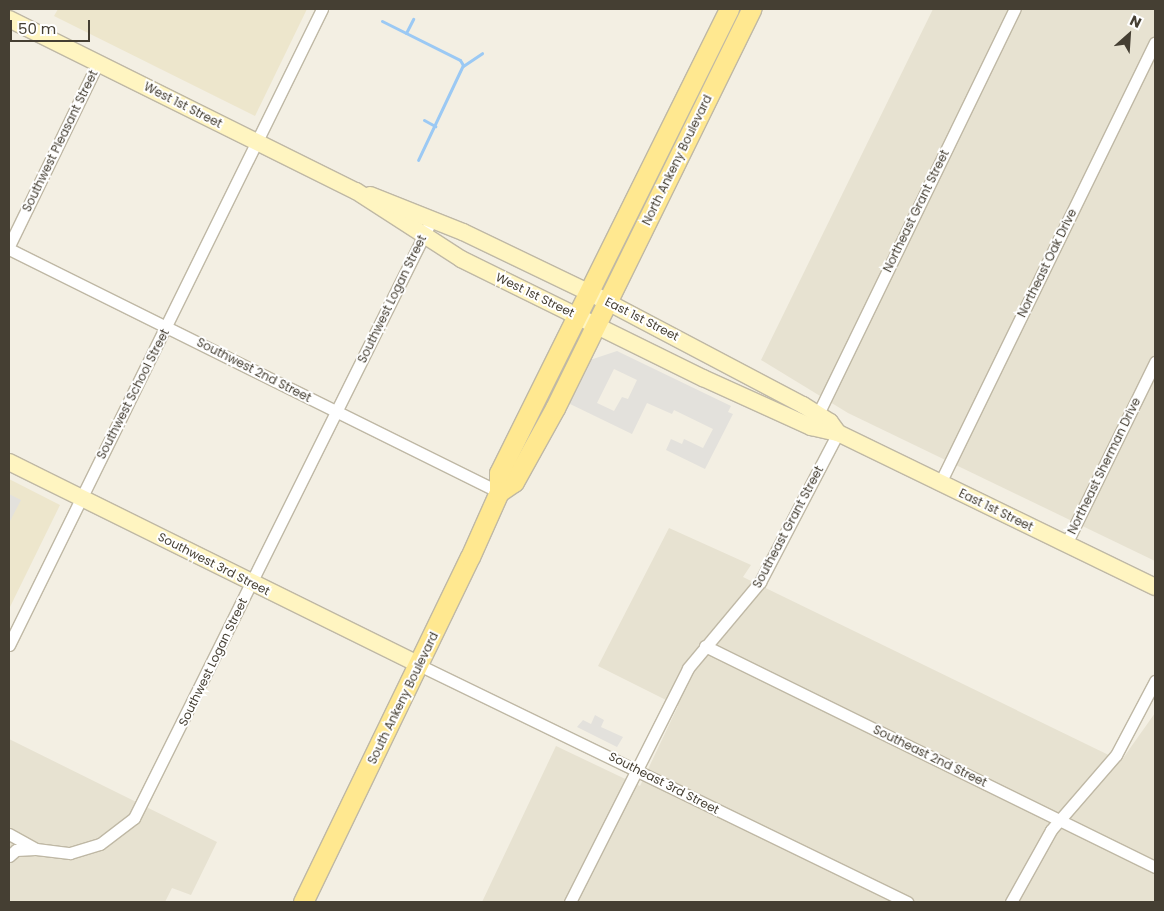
<!DOCTYPE html>
<html>
<head>
<meta charset="utf-8">
<style>
  body { margin:0 }
  #map { position:relative; width:1164px; height:911px; overflow:hidden; background:#f3efe3; font-family:Poppins,sans-serif }
  div>[style] { position:absolute }
  .residential>* { inset:0; background:#e7e2d1 }
  .education>* { inset:0; background:#ede6cc }
  .parking>* { inset:0; background:#e3e1dc }
  .stream>* { height:3px; margin:-1.5px; padding:0 1.5px; transform-origin:1.5px; border-radius:1.5px; background:#9bc9f4 }
  .roads { filter:drop-shadow(1px 0 #bfb8a5) drop-shadow(-1px 0 #bfb8a5) drop-shadow(0 1px #bfb8a5) drop-shadow(0 -1px #bfb8a5) }
  .street>* { height:11px; margin:-5.5px; padding:0 5.5px; transform-origin:5.5px; border-radius:5.5px; background:#fff }
  .secondary>* { height:16px; margin:-8px; padding:0 8px; transform-origin:8px; border-radius:8px; background:#fff5c1 }
  .primary>* { height:19px; margin:-9.5px; padding:0 9.5px; transform-origin:9.5px; border-radius:9.5px; background:#ffe890 }
  span { translate:-50% -50%; white-space:nowrap; text-align:center; line-height:1.15; -webkit-text-stroke:4px #fff; paint-order:stroke }
  .street-label { font-size:12px; color:#453f33 }
  .frame { position:absolute; inset:0; border:10px solid #453f33; pointer-events:none }
  .north { position:absolute; left:1104px; top:10px; width:50px; height:50px; -webkit-text-stroke:4px #fff; paint-order:stroke; rotate:26deg; font-size:14px; font-weight:700; line-height:20px; text-align:center; color:#453f33 }
  .north::after { content:''; display:block; margin:auto; width:18px; height:22px; background:#453f33; clip-path:polygon(50% 0,100% 100%,50% 72%,0 100%) }
  .scale { position:absolute; left:10px; top:20px; width:80px; height:22px; box-sizing:border-box; border:2px solid #453f33; border-top:0; padding-left:6px; font-size:15px; line-height:18px; white-space:nowrap; color:#453f33; -webkit-text-stroke:4px #fff; paint-order:stroke }
</style>
</head>
<body>
<div id="map">
  <div class="residential">
    <div style="clip-path:polygon(933px 9px,1155px 9px,1155px 561px,848px 413px,761px 360px)"></div>
    <div style="clip-path:polygon(669px 528px,751px 565px,743px 577px,1121px 761px,1155px 713px,1155px 902px,482px 902px,556px 746px,640px 786px,678px 706px,598px 666px)"></div>
    <div style="clip-path:polygon(9px 739px,217px 842px,191px 895px,172px 888px,165px 902px,9px 902px)"></div>
  </div>
  <div class="education">
    <div style="clip-path:polygon(58px 9px,307px 9px,255px 116px,54px 16px)"></div>
    <div style="clip-path:polygon(9px 479px,60px 505px,9px 609px)"></div>
  </div>
  <div class="parking">
    <div style="clip-path:polygon(evenodd,617px 351px,731px 406px,728px 412px,733px 414px,705px 469px,666px 450px,671px 439px,682px 444px,684px 439px,703px 448px,713px 429px,674px 410px,672px 414px,647px 403px,632px 434px,568px 403px,590px 360px,617px 351px,614px 369px,637px 380px,628px 399px,622px 397px,614px 411px,597px 403px,614px 369px)"></div>
    <div style="clip-path:polygon(9px 494px,21px 500px,9px 523px)"></div>
    <div style="clip-path:polygon(595px 715px,604px 720px,601px 727px,623px 737px,617px 747px,577px 727px,583px 720px,591px 724px)"></div>
  </div>
  <div class="stream">
    <div style="left:382px;top:21px;width:87px;rotate:26.6deg"></div>
    <div style="left:460px;top:60px;width:6px;rotate:59deg"></div>
    <div style="left:463px;top:65px;width:105px;rotate:115.3deg"></div>
    <div style="left:406px;top:33px;width:16px;rotate:-63deg"></div>
    <div style="left:463px;top:66px;width:23px;rotate:-34deg"></div>
    <div style="left:424px;top:120px;width:13px;rotate:29deg"></div>
  </div>
  <div class="roads">
    <div class="street">
      <div style="left:9px;top:246px;width:203px;rotate:-64.1deg"></div>
      <div style="left:9px;top:249px;width:547px;rotate:26.38deg"></div>
      <div style="left:818px;top:414px;width:450px;rotate:-64.1deg"></div>
      <div style="left:940px;top:483px;width:490px;rotate:-64deg"></div>
      <div style="left:1066px;top:544px;width:203px;rotate:-63.9deg"></div>
      <div style="left:9px;top:645px;width:709px;rotate:-63.8deg"></div>
      <div style="left:705px;top:646px;width:501px;rotate:26.16deg"></div>
      <div style="left:419px;top:665px;width:543px;rotate:25.9deg"></div>
      <div style="left:9px;top:834px;width:31px;rotate:29deg"></div>
      <div style="left:36px;top:849px;width:34px;rotate:7deg"></div>
      <div style="left:70px;top:853px;width:31px;rotate:-17deg"></div>
      <div style="left:100px;top:844px;width:43px;rotate:-37.4deg"></div>
      <div style="left:134px;top:818px;width:669px;rotate:-63.55deg"></div>
      <div style="left:9px;top:856px;width:9px;rotate:-41deg"></div>
      <div style="left:16px;top:850px;width:19px;rotate:-3deg"></div>
      <div style="left:570px;top:902px;width:262px;rotate:-63.2deg"></div>
      <div style="left:688px;top:668px;width:112px;rotate:-50.1deg"></div>
      <div style="left:760px;top:582px;width:168px;rotate:-62.4deg"></div>
      <div style="left:1011px;top:902px;width:82px;rotate:-60.9deg"></div>
      <div style="left:1051px;top:830px;width:99px;rotate:-49.1deg"></div>
      <div style="left:1116px;top:755px;width:84px;rotate:-62.2deg"></div>
    </div>
    <div class="secondary">
      <div style="left:9px;top:19px;width:387px;rotate:26.4deg"></div>
      <div style="left:356px;top:191px;width:125px;rotate:32.9deg"></div>
      <div style="left:461px;top:259px;width:270px;rotate:26.2deg"></div>
      <div style="left:703px;top:378px;width:119px;rotate:24.4deg"></div>
      <div style="left:811px;top:427px;width:28px;rotate:13deg"></div>
      <div style="left:838px;top:433px;width:352px;rotate:25.9deg"></div>
      <div style="left:370px;top:195px;width:100px;rotate:21.7deg"></div>
      <div style="left:463px;top:232px;width:150px;rotate:25.7deg"></div>
      <div style="left:598px;top:297px;width:232px;rotate:27.8deg"></div>
      <div style="left:803px;top:405px;width:32px;rotate:32deg"></div>
      <div style="left:830px;top:422px;width:14px;rotate:54deg"></div>
      <div style="left:9px;top:462px;width:458px;rotate:26.3deg"></div>
    </div>
    <div class="primary">
      <div style="left:499px;top:492px;width:18px;rotate:-34deg"></div>
      <div style="left:514px;top:482px;width:85px;rotate:-61deg"></div>
      <div style="left:555px;top:408px;width:445px;rotate:-63.8deg"></div>
      <div style="left:303px;top:902px;width:383px;rotate:-64.2deg"></div>
      <div style="left:470px;top:557px;width:71px;rotate:-66deg"></div>
      <div style="left:499px;top:492px;width:19px;rotate:-90deg"></div>
      <div style="left:499px;top:473px;width:518px;rotate:-63.63deg"></div>
    </div>
  </div>
  <div class="street-label">
    <span style="left:183px;top:105px;rotate:27deg">West 1st Street</span>
    <span style="left:60px;top:141px;rotate:-64deg">Southwest Pleasant Street</span>
    <span style="left:677px;top:160px;rotate:-64deg">North Ankeny Boulevard</span>
    <span style="left:916px;top:211px;rotate:-64deg">Northeast Grant Street</span>
    <span style="left:1047px;top:263px;rotate:-64deg">Northeast Oak Drive</span>
    <span style="left:535px;top:295px;rotate:26deg">West 1st Street</span>
    <span style="left:392px;top:299px;rotate:-64deg">Southwest Logan Street</span>
    <span style="left:642px;top:319px;rotate:27deg">East 1st Street</span>
    <span style="left:254px;top:370px;rotate:27deg">Southwest 2nd Street</span>
    <span style="left:133px;top:394px;rotate:-63deg">Southwest School Street</span>
    <span style="left:1104px;top:466px;rotate:-64deg">Northeast Sherman Drive</span>
    <span style="left:996px;top:510px;rotate:26deg">East 1st Street</span>
    <span style="left:788px;top:527px;rotate:-62deg">Southeast Grant Street</span>
    <span style="left:214px;top:564px;rotate:27deg">Southwest 3rd Street</span>
    <span style="left:213px;top:662px;rotate:-64deg">Southwest Logan Street</span>
    <span style="left:403px;top:698px;rotate:-64deg">South Ankeny Boulevard</span>
    <span style="left:930px;top:756px;rotate:26deg">Southeast 2nd Street</span>
    <span style="left:664px;top:783px;rotate:27deg">Southeast 3rd Street</span>
  </div>
  <div class="frame"></div>
  <div class="north">N</div>
  <div class="scale">50 m</div>
</div>
</body>
</html>
